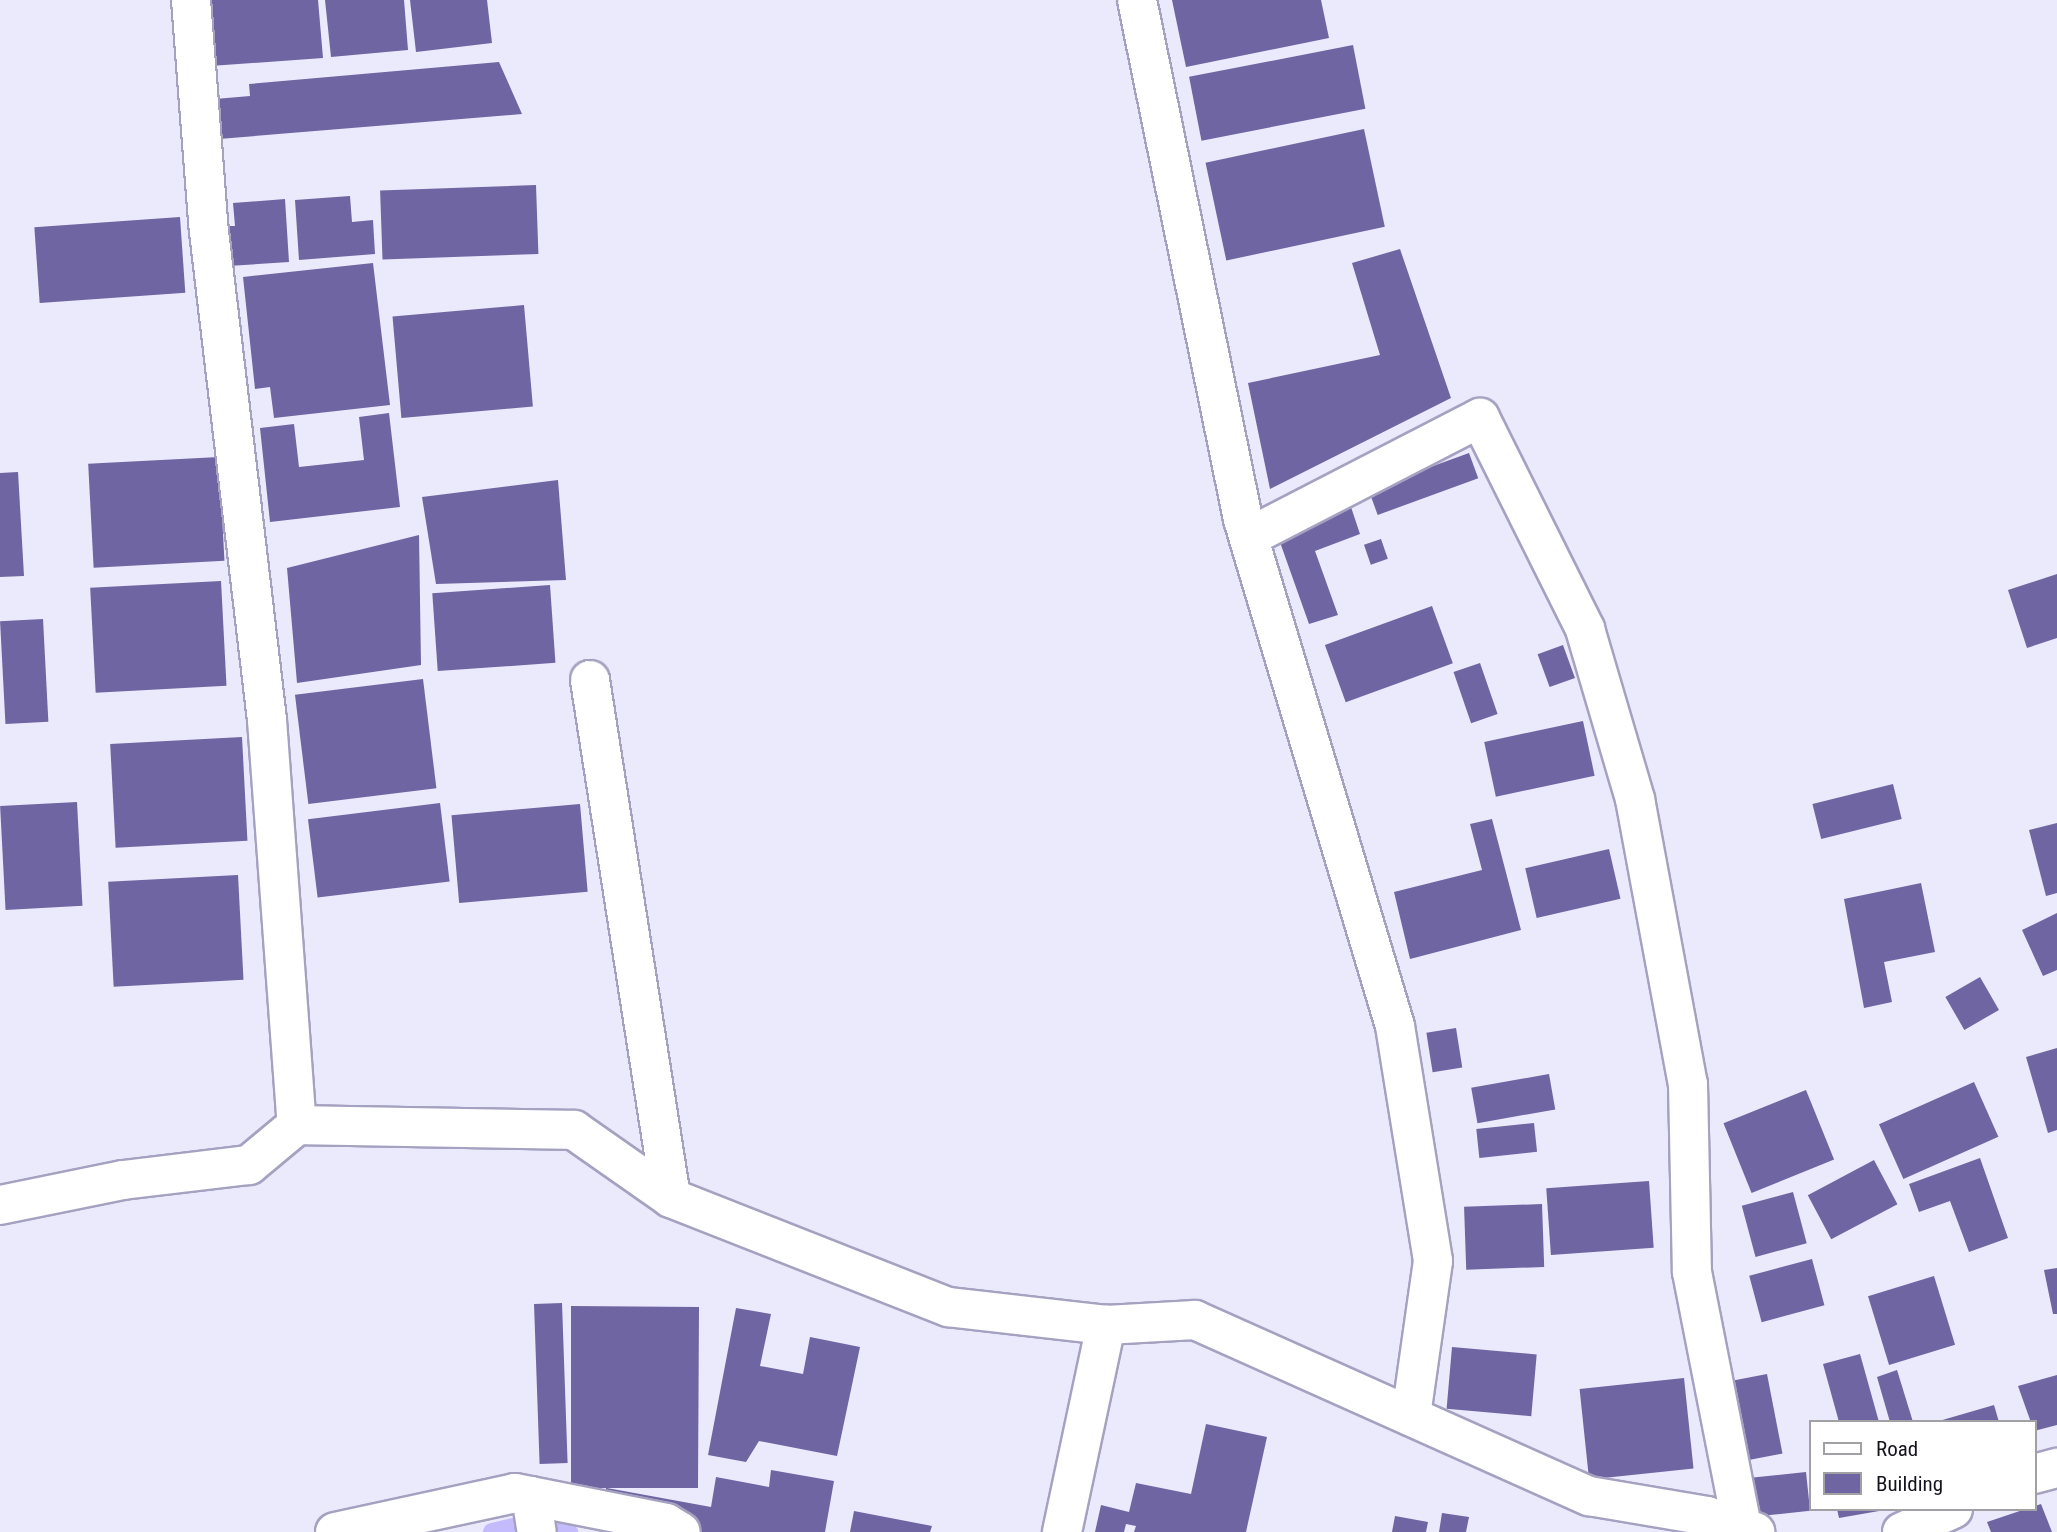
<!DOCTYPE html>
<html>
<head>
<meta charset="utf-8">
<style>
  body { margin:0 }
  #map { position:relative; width:2057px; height:1532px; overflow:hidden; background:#ebe9fc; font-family:"Roboto Condensed",sans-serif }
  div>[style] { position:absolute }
  .stream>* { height:18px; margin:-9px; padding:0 9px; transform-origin:9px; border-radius:9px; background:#c4bbfd }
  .building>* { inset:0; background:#6f65a2; transform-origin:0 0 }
  .roads { filter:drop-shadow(2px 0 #a5a1c0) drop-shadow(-2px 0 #a5a1c0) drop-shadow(0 2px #a5a1c0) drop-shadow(0 -2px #a5a1c0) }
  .minor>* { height:38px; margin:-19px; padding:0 19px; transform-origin:19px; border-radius:19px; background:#fff }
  span { translate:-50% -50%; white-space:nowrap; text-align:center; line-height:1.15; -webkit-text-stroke:6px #fff; paint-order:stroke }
  .legend { position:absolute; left:1809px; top:1420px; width:228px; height:91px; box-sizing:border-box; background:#fff; border:2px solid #a1a1a5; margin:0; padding:9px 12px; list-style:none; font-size:21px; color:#14131e }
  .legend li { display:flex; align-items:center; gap:14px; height:35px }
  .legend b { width:35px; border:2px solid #a1a1a5 }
</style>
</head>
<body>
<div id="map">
  <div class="stream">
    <div style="left:492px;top:1532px;width:53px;rotate:-13deg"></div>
    <div style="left:544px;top:1520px;width:28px;rotate:26deg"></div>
  </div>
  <div class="building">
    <div style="clip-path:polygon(204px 0,318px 0,323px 58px,210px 66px)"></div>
    <div style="clip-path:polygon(325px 0,404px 0,408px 50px,331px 57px)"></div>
    <div style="clip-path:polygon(410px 0,487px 0,492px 43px,416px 52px)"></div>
    <div style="clip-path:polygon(1172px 0,1321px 0,1329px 38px,1186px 67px)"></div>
    <div style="left:1353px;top:45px;width:65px;height:167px;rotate:79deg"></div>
    <div style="clip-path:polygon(499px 62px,522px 114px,219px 139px,215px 99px,250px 96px,249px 84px)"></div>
    <div style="left:1364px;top:129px;width:100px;height:162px;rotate:78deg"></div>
    <div style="left:536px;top:185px;width:69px;height:156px;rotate:88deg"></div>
    <div style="clip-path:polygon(350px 196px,352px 222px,373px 220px,375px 254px,299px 260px,295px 200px)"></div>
    <div style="clip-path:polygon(285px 199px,289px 262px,228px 266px,226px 226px,235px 226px,233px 203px)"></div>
    <div style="left:180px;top:217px;width:76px;height:146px;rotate:86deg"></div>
    <div style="clip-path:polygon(1400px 249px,1451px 398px,1270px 489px,1248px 383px,1380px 355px,1352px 263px)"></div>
    <div style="clip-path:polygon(373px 263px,390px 405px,274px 418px,270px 387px,255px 389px,243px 277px)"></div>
    <div style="left:524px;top:305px;width:102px;height:132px;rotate:85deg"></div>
    <div style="clip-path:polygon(389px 413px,400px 507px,270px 522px,260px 428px,294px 424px,299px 467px,364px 460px,359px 417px)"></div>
    <div style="left:1469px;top:453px;width:27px;height:107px;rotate:70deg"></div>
    <div style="left:219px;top:457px;width:104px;height:131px;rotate:87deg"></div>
    <div style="clip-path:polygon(18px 472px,24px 576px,0 577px,0 473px)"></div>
    <div style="clip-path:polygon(558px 480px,566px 580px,436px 584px,422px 497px)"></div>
    <div style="clip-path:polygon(1350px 504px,1360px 534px,1315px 551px,1338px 615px,1309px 624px,1276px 531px)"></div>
    <div style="clip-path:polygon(419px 535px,421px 665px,297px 683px,287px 568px)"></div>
    <div style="left:1381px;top:539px;width:21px;height:18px;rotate:71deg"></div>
    <div style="clip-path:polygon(2057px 574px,2057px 638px,2027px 648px,2008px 590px)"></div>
    <div style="left:221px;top:581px;width:105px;height:131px;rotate:87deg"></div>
    <div style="left:550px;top:585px;width:78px;height:118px;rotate:86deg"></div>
    <div style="left:1432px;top:606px;width:61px;height:114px;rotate:70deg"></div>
    <div style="left:43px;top:619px;width:103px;height:43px;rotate:87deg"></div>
    <div style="left:1563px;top:645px;width:35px;height:27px;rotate:70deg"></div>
    <div style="left:1480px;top:663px;width:54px;height:28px;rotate:71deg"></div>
    <div style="left:423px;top:679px;width:110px;height:129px;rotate:83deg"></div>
    <div style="left:1583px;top:721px;width:56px;height:101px;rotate:78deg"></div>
    <div style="left:242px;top:737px;width:104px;height:132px;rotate:87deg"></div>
    <div style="left:1893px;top:784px;width:36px;height:83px;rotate:76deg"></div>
    <div style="left:77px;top:802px;width:104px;height:77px;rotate:87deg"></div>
    <div style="left:440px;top:803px;width:79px;height:133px;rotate:83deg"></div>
    <div style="left:580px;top:804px;width:88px;height:129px;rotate:85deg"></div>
    <div style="clip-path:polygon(1492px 819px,1521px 930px,1410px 959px,1394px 892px,1482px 870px,1470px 824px)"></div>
    <div style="clip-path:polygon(2057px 823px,2057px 893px,2046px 896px,2029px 830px)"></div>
    <div style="left:1609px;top:849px;width:51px;height:86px;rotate:77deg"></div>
    <div style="left:238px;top:875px;width:105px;height:130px;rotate:87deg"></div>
    <div style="clip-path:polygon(1921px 883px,1935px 952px,1884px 962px,1892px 1002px,1864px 1008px,1844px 899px)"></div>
    <div style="clip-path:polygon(2057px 913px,2057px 970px,2043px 976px,2022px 930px)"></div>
    <div style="left:1980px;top:977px;width:38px;height:40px;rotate:60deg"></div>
    <div style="left:1456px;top:1028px;width:40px;height:30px;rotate:81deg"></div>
    <div style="clip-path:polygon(2057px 1048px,2057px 1130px,2048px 1133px,2026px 1057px)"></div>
    <div style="left:1549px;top:1074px;width:36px;height:79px;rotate:80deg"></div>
    <div style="left:1974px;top:1082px;width:60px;height:104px;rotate:66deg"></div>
    <div style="left:1806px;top:1090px;width:75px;height:89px;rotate:68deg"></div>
    <div style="left:1534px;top:1123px;width:29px;height:58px;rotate:84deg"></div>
    <div style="clip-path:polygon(1980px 1158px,2008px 1238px,1969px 1252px,1950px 1201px,1919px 1212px,1909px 1184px)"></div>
    <div style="left:1874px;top:1160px;width:50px;height:75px;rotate:62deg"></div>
    <div style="left:1649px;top:1181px;width:67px;height:103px;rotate:86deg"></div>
    <div style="left:1793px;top:1192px;width:53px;height:53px;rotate:75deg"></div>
    <div style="left:1542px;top:1204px;width:63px;height:78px;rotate:88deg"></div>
    <div style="left:1812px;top:1259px;width:48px;height:65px;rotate:75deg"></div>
    <div style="clip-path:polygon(2057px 1268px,2057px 1314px,2053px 1314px,2044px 1270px)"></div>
    <div style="left:1934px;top:1276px;width:72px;height:69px;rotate:73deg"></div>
    <div style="left:562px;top:1303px;width:160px;height:28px;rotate:88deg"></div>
    <div style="clip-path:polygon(571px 1306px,699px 1307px,698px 1488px,607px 1488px,711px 1507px,716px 1477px,769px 1487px,771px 1470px,834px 1481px,825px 1532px,662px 1532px,600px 1521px,606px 1488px,571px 1488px)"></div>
    <div style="clip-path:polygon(736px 1308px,771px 1314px,760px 1366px,803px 1374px,810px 1337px,860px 1347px,837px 1456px,759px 1441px,746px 1462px,708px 1455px)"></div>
    <div style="left:1452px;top:1347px;width:85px;height:62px;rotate:5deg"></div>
    <div style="clip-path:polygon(1860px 1354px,1879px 1422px,1839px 1422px,1823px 1364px)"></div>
    <div style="clip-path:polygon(1897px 1370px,1913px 1422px,1890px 1422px,1877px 1377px)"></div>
    <div style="left:1767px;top:1374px;width:81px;height:33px;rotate:79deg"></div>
    <div style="clip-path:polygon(2057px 1375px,2057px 1425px,2034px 1431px,2018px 1386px)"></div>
    <div style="left:1684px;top:1378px;width:91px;height:105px;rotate:84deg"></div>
    <div style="clip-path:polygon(1994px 1405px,1999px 1422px,1939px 1422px,1939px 1421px)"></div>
    <div style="clip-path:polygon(1206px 1424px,1267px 1437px,1246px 1532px,1134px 1532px,1136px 1526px,1126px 1524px,1124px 1532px,1095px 1532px,1101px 1505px,1129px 1512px,1136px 1483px,1191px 1494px)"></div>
    <div style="left:1806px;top:1472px;width:39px;height:53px;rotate:84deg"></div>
    <div style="clip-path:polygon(2041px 1504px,2052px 1532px,1991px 1532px,1987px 1522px)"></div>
    <div style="clip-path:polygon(1837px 1509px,1879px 1509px,1879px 1511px,1839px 1518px)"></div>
    <div style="clip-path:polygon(854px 1511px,932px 1526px,930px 1532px,850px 1532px)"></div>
    <div style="clip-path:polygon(1442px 1513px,1469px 1517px,1466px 1532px,1439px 1532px)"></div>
    <div style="clip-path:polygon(1395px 1516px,1428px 1522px,1426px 1532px,1392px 1532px)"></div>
  </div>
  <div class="roads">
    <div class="minor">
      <div style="left:191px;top:0;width:224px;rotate:85.6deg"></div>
      <div style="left:208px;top:223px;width:500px;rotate:83.23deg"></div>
      <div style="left:267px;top:720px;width:406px;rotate:85.8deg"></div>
      <div style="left:1137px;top:0;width:530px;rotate:78.46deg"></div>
      <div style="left:1243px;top:519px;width:529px;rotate:73.31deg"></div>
      <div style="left:1395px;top:1026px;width:238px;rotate:80.8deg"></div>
      <div style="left:1433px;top:1261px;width:157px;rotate:98.1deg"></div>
      <div style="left:1249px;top:537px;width:260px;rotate:-27.3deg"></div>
      <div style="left:1480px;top:418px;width:236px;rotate:63.5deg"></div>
      <div style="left:1585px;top:629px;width:177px;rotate:73.6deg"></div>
      <div style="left:1635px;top:799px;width:290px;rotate:79.5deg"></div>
      <div style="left:1688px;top:1084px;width:188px;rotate:88.8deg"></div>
      <div style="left:1692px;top:1272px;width:261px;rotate:78.9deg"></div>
      <div style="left:590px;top:680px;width:524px;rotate:81.11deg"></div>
      <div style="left:0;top:1205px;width:126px;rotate:-11.5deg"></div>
      <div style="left:123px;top:1180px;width:127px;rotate:-6.8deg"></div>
      <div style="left:249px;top:1165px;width:62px;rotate:-39.8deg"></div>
      <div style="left:297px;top:1125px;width:277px;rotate:1deg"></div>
      <div style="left:574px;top:1130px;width:118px;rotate:35deg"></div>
      <div style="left:671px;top:1198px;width:298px;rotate:21.5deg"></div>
      <div style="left:948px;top:1307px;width:159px;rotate:6.5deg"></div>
      <div style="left:1106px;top:1325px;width:89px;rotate:-3.2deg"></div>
      <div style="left:1195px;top:1320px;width:432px;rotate:24.1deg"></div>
      <div style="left:1589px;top:1496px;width:120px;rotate:9.6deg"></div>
      <div style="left:1707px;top:1516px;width:51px;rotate:18.4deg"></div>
      <div style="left:2034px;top:1474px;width:24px;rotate:-15deg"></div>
      <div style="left:531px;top:1496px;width:36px;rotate:81deg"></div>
      <div style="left:335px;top:1532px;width:184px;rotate:-12.2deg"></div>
      <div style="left:515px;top:1493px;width:154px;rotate:11.2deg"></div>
      <div style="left:666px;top:1523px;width:17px;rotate:31deg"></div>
      <div style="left:1062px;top:1532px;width:212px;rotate:-78deg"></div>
      <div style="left:1902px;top:1532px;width:56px;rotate:-24.3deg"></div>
    </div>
  </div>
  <ul class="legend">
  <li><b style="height:9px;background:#fff"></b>Road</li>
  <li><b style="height:19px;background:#6f65a2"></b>Building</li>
  </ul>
</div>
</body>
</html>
